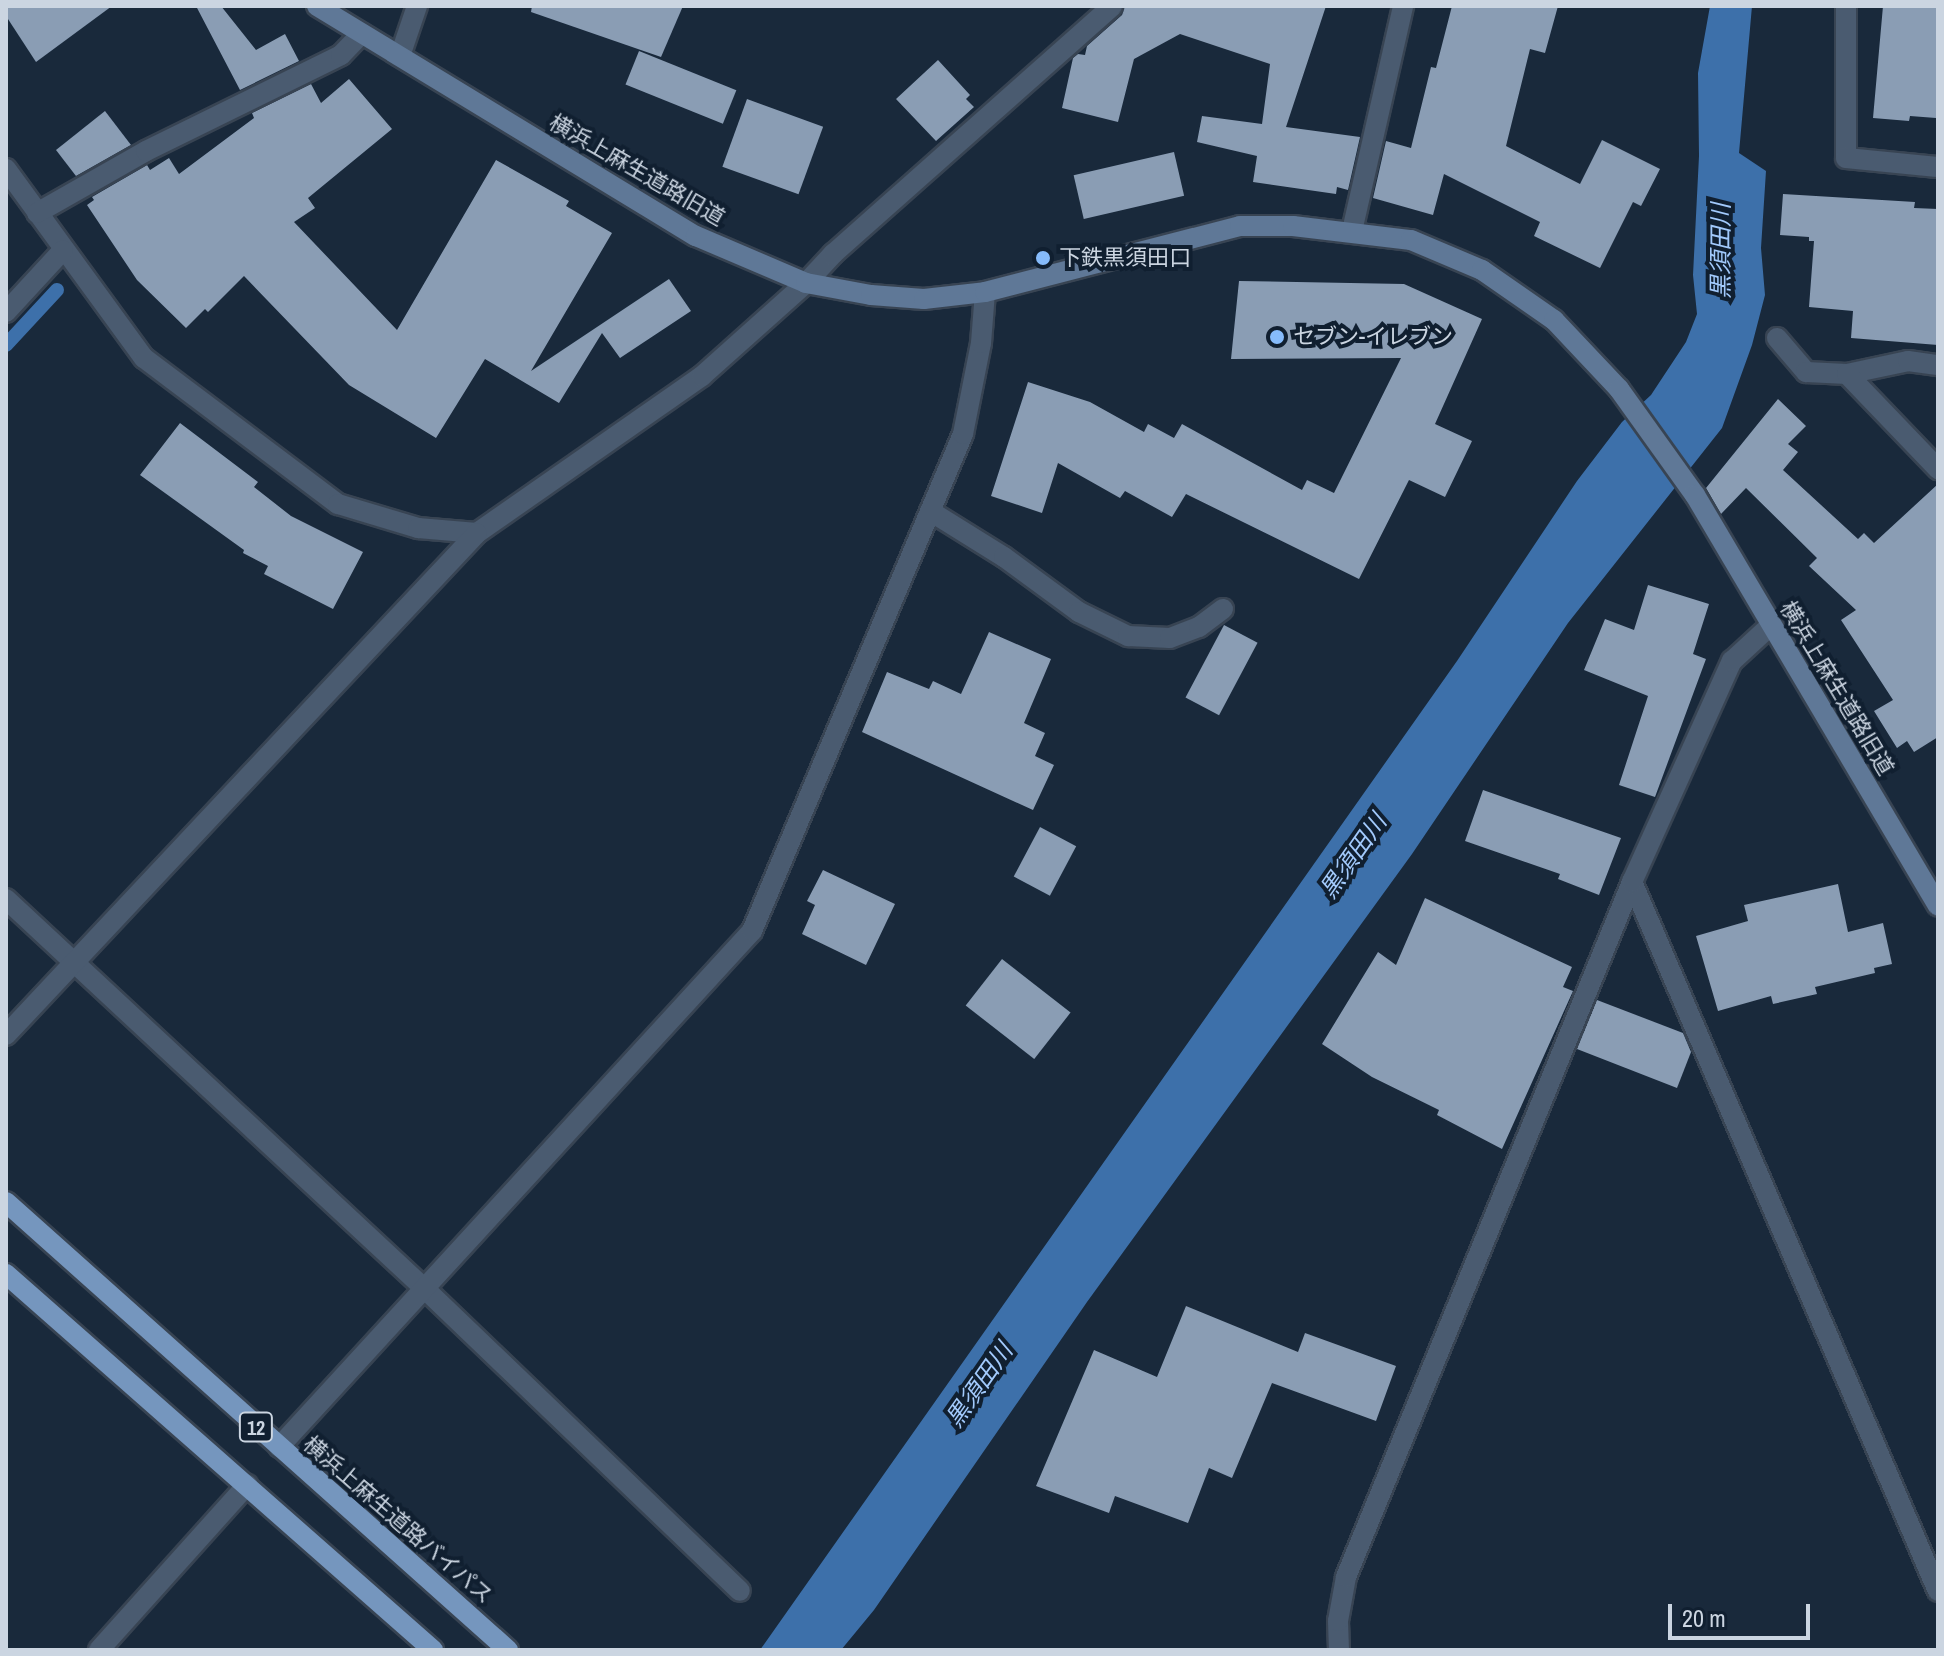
<!DOCTYPE html>
<html>
<head>
<meta charset="utf-8">
<style>
  body { margin:0 }
  #map { position:relative; width:1944px; height:1656px; overflow:hidden; background:#19293b; font-family:"Archivo Narrow","Noto Sans JP",sans-serif }
  div>[style] { position:absolute }
  .water>* { inset:0; background:#3d70aa }
  .stream>* { height:14px; margin:-7px; padding:0 7px; transform-origin:7px; border-radius:7px; background:#3d70aa }
  .building>* { inset:0; background:#8a9db4; transform-origin:0 0 }
  .roads { filter:drop-shadow(2px 0 #384453) drop-shadow(-2px 0 #384453) drop-shadow(0 2px #384453) drop-shadow(0 -2px #384453) }
  .lane>* { height:20px; margin:-10px; padding:0 10px; transform-origin:10px; border-radius:10px; background:#4a5b70 }
  .street>* { height:20px; margin:-10px; padding:0 10px; transform-origin:10px; border-radius:10px; background:#4a5b70 }
  .secondary>* { height:20px; margin:-10px; padding:0 10px; transform-origin:10px; border-radius:10px; background:#5f7897 }
  .primary>* { height:20px; margin:-10px; padding:0 10px; transform-origin:10px; border-radius:10px; background:#7596be }
  .dots>* { width:22px; height:22px; translate:-50% -50%; box-sizing:border-box; border:4px solid #101f30; border-radius:50% }
  span { translate:-50% -50%; white-space:nowrap; text-align:center; line-height:1.15; -webkit-text-stroke:8px #101f30; paint-order:stroke }
  .shield-label span { padding:2px 6px; background:#101f30; border:2px solid; border-radius:6px; -webkit-text-stroke-width:0 }
  .shield-label { font-size:20px; color:#cbd5e1; font-weight:700 }
  .street-label { font-size:22px; color:#cbd5e1 }
  .poi-label { font-size:22px; color:#cbd5e1 }
  .left { translate:0 -50%; text-align:left }
  .water-label { font-size:24px; color:#a2cafc; font-style:italic }
  .frame { position:absolute; inset:0; border:8px solid #cbd5e1; pointer-events:none }
  .scale { position:absolute; left:1668px; top:1604px; width:142px; height:36px; box-sizing:border-box; border:4px solid #cbd5e1; border-top:0; padding-left:10px; font-size:24px; line-height:28px; white-space:nowrap; color:#cbd5e1; -webkit-text-stroke:6px #101f30; paint-order:stroke }
</style>
</head>
<body>
<div id="map">
  <div class="water">
    <div style="clip-path:polygon(1710px 6px,1752px 6px,1739px 153px,1766px 171px,1761px 248px,1765px 295px,1752px 345px,1722px 428px,1568px 623px,1412px 854px,1087px 1302px,874px 1610px,841px 1650px,760px 1650px,1457px 661px,1577px 481px,1622px 422px,1651px 395px,1686px 342px,1697px 314px,1693px 275px,1699px 156px,1698px 73px)"></div>
  </div>
  <div class="stream">
    <div style="left:6px;top:345px;width:75px;rotate:-47.2deg"></div>
  </div>
  <div class="building">
    <div style="clip-path:polygon(6px 6px,112px 6px,36px 62px,6px 16px)"></div>
    <div style="clip-path:polygon(196px 6px,221px 6px,256px 50px,285px 34px,299px 61px,240px 90px)"></div>
    <div style="clip-path:polygon(532px 6px,683px 6px,661px 57px,531px 12px)"></div>
    <div style="clip-path:polygon(1125px 6px,1326px 6px,1286px 127px,1360px 137px,1348px 190px,1337px 187px,1336px 194px,1253px 182px,1257px 156px,1197px 142px,1202px 116px,1262px 124px,1270px 64px,1180px 34px,1134px 59px,1118px 122px,1062px 108px,1073px 58px,1078px 54px,1085px 55px,1087px 46px,1122px 15px)"></div>
    <div style="clip-path:polygon(1452px 6px,1558px 6px,1545px 53px,1530px 49px,1506px 146px,1580px 184px,1602px 140px,1660px 169px,1641px 206px,1633px 202px,1600px 268px,1534px 236px,1540px 222px,1444px 174px,1433px 215px,1373px 198px,1386px 141px,1411px 148px,1431px 67px,1436px 68px)"></div>
    <div style="clip-path:polygon(1883px 6px,1938px 6px,1936px 118px,1910px 116px,1909px 121px,1873px 118px)"></div>
    <div style="left:639px;top:51px;width:105px;height:36px;rotate:22deg"></div>
    <div style="clip-path:polygon(938px 60px,970px 95px,966px 99px,974px 107px,936px 141px,896px 99px)"></div>
    <div style="clip-path:polygon(349px 79px,392px 129px,308px 198px,315px 208px,294px 222px,397px 330px,496px 160px,569px 201px,566px 206px,612px 233px,531px 371px,669px 279px,691px 311px,620px 358px,602px 333px,559px 403px,485px 359px,436px 438px,349px 385px,244px 276px,208px 312px,205px 309px,186px 328px,137px 280px,87px 205px,94px 200px,92px 197px,147px 165px,150px 170px,169px 158px,179px 174px,254px 118px,252px 113px,311px 84px,321px 103px)"></div>
    <div style="left:747px;top:99px;width:81px;height:72px;rotate:20deg"></div>
    <div style="clip-path:polygon(105px 111px,131px 145px,76px 176px,56px 150px)"></div>
    <div style="left:1174px;top:152px;width:45px;height:103px;rotate:77deg"></div>
    <div style="clip-path:polygon(1783px 194px,1915px 202px,1914px 208px,1938px 209px,1938px 345px,1851px 338px,1853px 311px,1809px 307px,1814px 241px,1809px 241px,1809px 237px,1780px 235px)"></div>
    <div style="clip-path:polygon(1239px 281px,1404px 284px,1482px 319px,1435px 424px,1472px 441px,1445px 497px,1409px 480px,1359px 579px,1186px 494px,1172px 517px,1125px 491px,1120px 498px,1058px 463px,1042px 513px,991px 496px,1028px 382px,1090px 402px,1144px 432px,1148px 424px,1174px 438px,1182px 424px,1302px 490px,1307px 480px,1334px 493px,1401px 358px,1231px 359px)"></div>
    <div style="clip-path:polygon(1778px 399px,1806px 426px,1788px 444px,1798px 452px,1783px 470px,1858px 539px,1864px 533px,1874px 543px,1938px 484px,1938px 737px,1914px 752px,1907px 741px,1897px 748px,1874px 711px,1893px 700px,1841px 620px,1856px 610px,1809px 566px,1817px 558px,1746px 488px,1721px 514px,1706px 488px)"></div>
    <div style="clip-path:polygon(180px 423px,258px 482px,254px 487px,291px 516px,363px 552px,333px 609px,264px 574px,268px 566px,243px 553px,244px 550px,140px 475px)"></div>
    <div style="clip-path:polygon(1648px 585px,1709px 604px,1693px 654px,1706px 659px,1655px 797px,1619px 785px,1648px 696px,1584px 670px,1605px 619px,1634px 630px)"></div>
    <div style="left:1224px;top:625px;width:38px;height:82px;rotate:28deg"></div>
    <div style="clip-path:polygon(989px 632px,1051px 659px,1024px 723px,1045px 733px,1035px 756px,1054px 765px,1033px 810px,862px 732px,887px 672px,929px 689px,933px 681px,961px 694px)"></div>
    <div style="clip-path:polygon(1483px 790px,1621px 838px,1599px 895px,1558px 879px,1560px 874px,1465px 841px)"></div>
    <div style="left:1040px;top:827px;width:41px;height:56px;rotate:28deg"></div>
    <div style="clip-path:polygon(823px 870px,895px 904px,866px 965px,802px 934px,815px 905px,807px 901px)"></div>
    <div style="clip-path:polygon(1838px 884px,1848px 932px,1883px 923px,1892px 964px,1874px 968px,1875px 973px,1815px 987px,1817px 994px,1773px 1004px,1771px 996px,1718px 1011px,1696px 936px,1748px 921px,1744px 905px)"></div>
    <div style="clip-path:polygon(1425px 898px,1572px 967px,1563px 987px,1573px 991px,1502px 1149px,1437px 1115px,1439px 1110px,1372px 1077px,1322px 1044px,1378px 952px,1396px 965px)"></div>
    <div style="left:1002px;top:959px;width:87px;height:59px;rotate:38deg"></div>
    <div style="clip-path:polygon(1597px 1000px,1683px 1033px,1691px 1052px,1677px 1088px,1577px 1049px)"></div>
    <div style="clip-path:polygon(1186px 1306px,1298px 1352px,1305px 1333px,1396px 1366px,1376px 1421px,1272px 1383px,1232px 1478px,1209px 1468px,1188px 1523px,1115px 1496px,1109px 1513px,1036px 1486px,1094px 1350px,1157px 1377px)"></div>
  </div>
  <div class="roads">
    <div class="lane">
      <div style="left:806px;top:283px;width:40px;rotate:-47deg"></div>
      <div style="left:833px;top:254px;width:373px;rotate:-41.6deg"></div>
      <div style="left:930px;top:511px;width:87px;rotate:31.9deg"></div>
      <div style="left:1004px;top:557px;width:93px;rotate:36.3deg"></div>
      <div style="left:1079px;top:612px;width:55px;rotate:26.1deg"></div>
      <div style="left:1128px;top:636px;width:42px;rotate:2.7deg"></div>
      <div style="left:1170px;top:638px;width:31px;rotate:-21deg"></div>
      <div style="left:1199px;top:627px;width:30px;rotate:-37deg"></div>
      <div style="left:99px;top:1650px;width:222px;rotate:-48.1deg"></div>
    </div>
    <div class="street">
      <div style="left:1846px;top:6px;width:152px;rotate:90deg"></div>
      <div style="left:1846px;top:158px;width:92px;rotate:5.6deg"></div>
      <div style="left:400px;top:56px;width:53px;rotate:-71.2deg"></div>
      <div style="left:6px;top:169px;width:234px;rotate:53.9deg"></div>
      <div style="left:144px;top:358px;width:243px;rotate:37deg"></div>
      <div style="left:338px;top:504px;width:84px;rotate:16.7deg"></div>
      <div style="left:418px;top:528px;width:59px;rotate:4.8deg"></div>
      <div style="left:477px;top:533px;width:274px;rotate:-34.9deg"></div>
      <div style="left:702px;top:376px;width:140px;rotate:-41.8deg"></div>
      <div style="left:37px;top:213px;width:125px;rotate:-29.6deg"></div>
      <div style="left:146px;top:151px;width:217px;rotate:-26.2deg"></div>
      <div style="left:341px;top:55px;width:30px;rotate:-46deg"></div>
      <div style="left:1352px;top:231px;width:231px;rotate:-77.2deg"></div>
      <div style="left:6px;top:312px;width:84px;rotate:-47.4deg"></div>
      <div style="left:1777px;top:338px;width:45px;rotate:49.5deg"></div>
      <div style="left:1806px;top:372px;width:41px;rotate:2.8deg"></div>
      <div style="left:1847px;top:374px;width:62px;rotate:-12deg"></div>
      <div style="left:1908px;top:361px;width:30px;rotate:8deg"></div>
      <div style="left:1847px;top:374px;width:132px;rotate:46.2deg"></div>
      <div style="left:1632px;top:882px;width:772px;rotate:66.66deg"></div>
      <div style="left:6px;top:899px;width:572px;rotate:42.95deg"></div>
      <div style="left:425px;top:1289px;width:436px;rotate:43.8deg"></div>
      <div style="left:6px;top:1035px;width:688px;rotate:-46.82deg"></div>
      <div style="left:279px;top:1447px;width:700px;rotate:-47.49deg"></div>
      <div style="left:752px;top:931px;width:540px;rotate:-67deg"></div>
      <div style="left:963px;top:434px;width:93px;rotate:-78.8deg"></div>
      <div style="left:981px;top:343px;width:51px;rotate:-85.5deg"></div>
      <div style="left:1339px;top:1650px;width:29px;rotate:-92deg"></div>
      <div style="left:1338px;top:1621px;width:45px;rotate:-79.7deg"></div>
      <div style="left:1346px;top:1577px;width:752px;rotate:-67.63deg"></div>
      <div style="left:1632px;top:882px;width:243px;rotate:-65.7deg"></div>
      <div style="left:1732px;top:661px;width:53px;rotate:-42.7deg"></div>
    </div>
    <div class="secondary">
      <div style="left:317px;top:6px;width:443px;rotate:31.3deg"></div>
      <div style="left:696px;top:236px;width:120px;rotate:23.1deg"></div>
      <div style="left:806px;top:283px;width:66px;rotate:10.5deg"></div>
      <div style="left:871px;top:295px;width:53px;rotate:4.3deg"></div>
      <div style="left:924px;top:299px;width:61px;rotate:-6.5deg"></div>
      <div style="left:985px;top:292px;width:263px;rotate:-14.5deg"></div>
      <div style="left:1240px;top:226px;width:53px"></div>
      <div style="left:1293px;top:226px;width:119px;rotate:6.8deg"></div>
      <div style="left:1411px;top:240px;width:77px;rotate:22.9deg"></div>
      <div style="left:1482px;top:270px;width:88px;rotate:34.8deg"></div>
      <div style="left:1554px;top:320px;width:95px;rotate:46.7deg"></div>
      <div style="left:1619px;top:389px;width:130px;rotate:54.4deg"></div>
      <div style="left:1695px;top:495px;width:477px;rotate:59.4deg"></div>
    </div>
    <div class="primary">
      <div style="left:6px;top:1202px;width:673px;rotate:41.75deg"></div>
      <div style="left:6px;top:1274px;width:569px;rotate:41.37deg"></div>
    </div>
  </div>
  <div class="dots">
    <div style="left:1043px;top:258px;background:#86bbfb"></div>
    <div style="left:1277px;top:337px;background:#86bbfb"></div>
  </div>
  <div class="shield-label">
    <span style="left:256px;top:1427px">12</span>
  </div>
  <div class="street-label">
    <span style="left:637px;top:170px;rotate:30deg">横浜上麻生道路旧道</span>
    <span style="left:1837px;top:688px;rotate:59deg">横浜上麻生道路旧道</span>
    <span style="left:398px;top:1520px;rotate:41deg">横浜上麻生道路バイパス</span>
  </div>
  <div class="poi-label">
    <span class="left" style="left:1059px;top:258px">下鉄黒須田口</span>
    <span class="left" style="left:1293px;top:337px">セブン-イレブン</span>
  </div>
  <div class="water-label">
    <span style="left:1721px;top:251px;rotate:-90deg">黒須田川</span>
    <span style="left:1353px;top:856px;rotate:-55deg">黒須田川</span>
    <span style="left:979px;top:1385px;rotate:-55deg">黒須田川</span>
  </div>
  <div class="frame"></div>
  <div class="scale">20 m</div>
</div>
</body>
</html>
